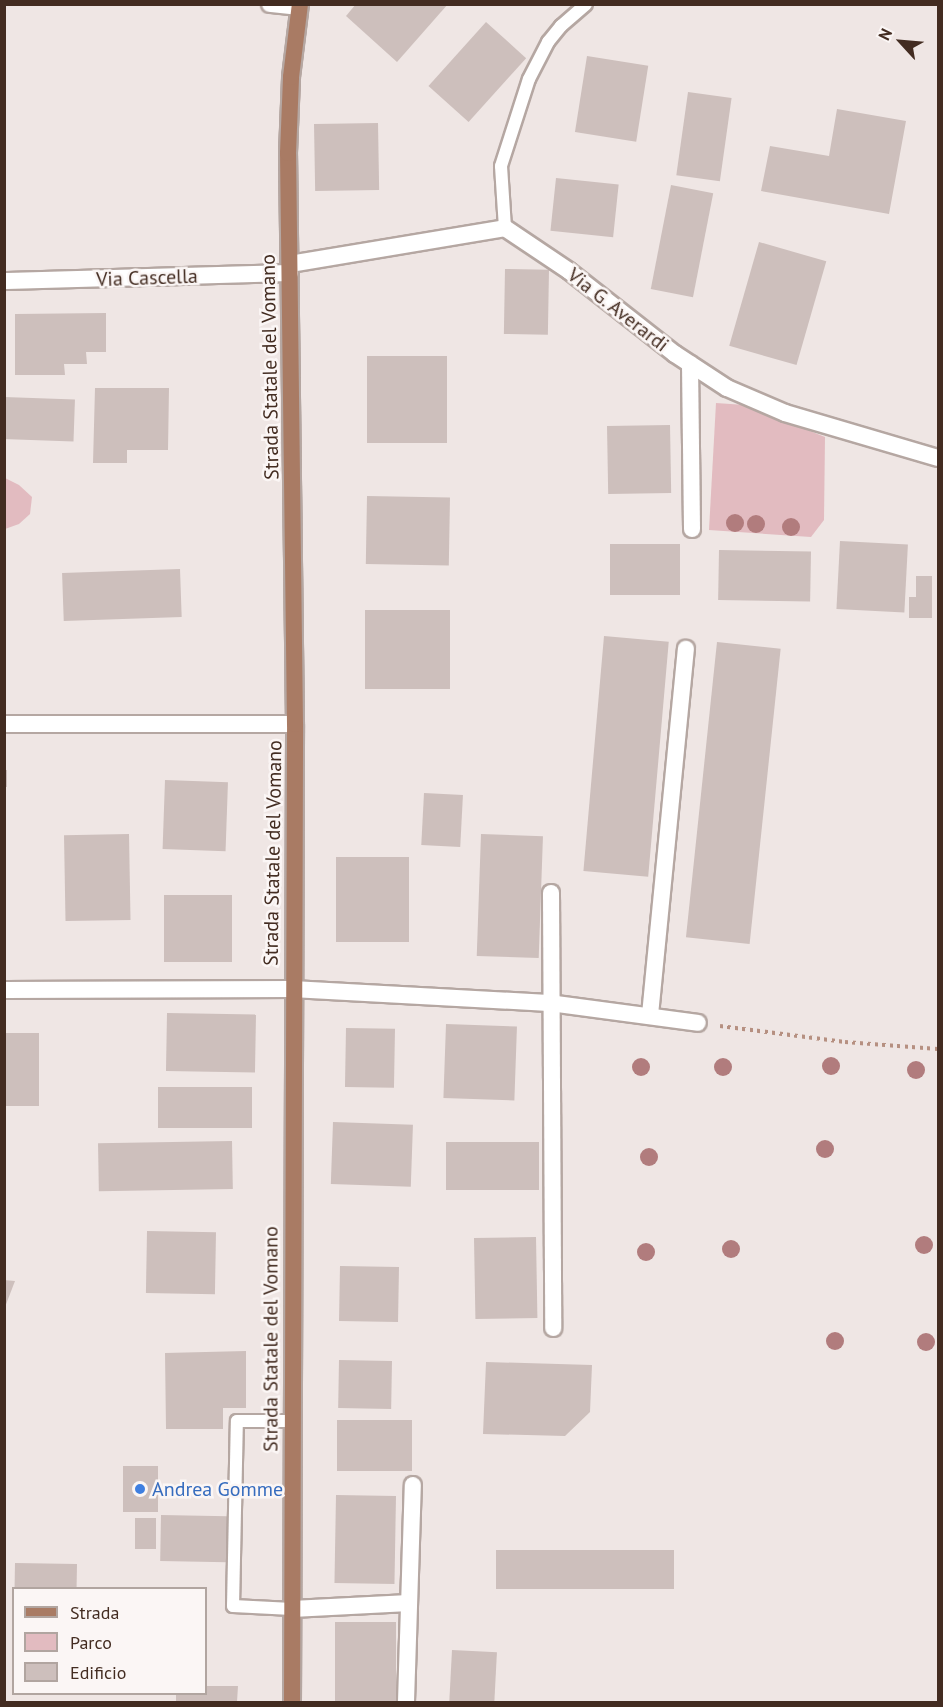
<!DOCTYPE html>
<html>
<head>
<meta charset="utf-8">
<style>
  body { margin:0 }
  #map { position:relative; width:943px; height:1707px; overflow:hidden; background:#efe6e4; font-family:"PT Sans",sans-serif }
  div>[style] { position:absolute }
  .green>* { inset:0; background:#e2bbc0 }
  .building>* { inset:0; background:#cdbfbc; transform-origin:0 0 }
  .path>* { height:4px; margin-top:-2px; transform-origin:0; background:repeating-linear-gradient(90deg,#b69081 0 3px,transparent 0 7.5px) }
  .roads { filter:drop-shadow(2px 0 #b5a7a2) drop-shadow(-2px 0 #b5a7a2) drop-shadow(0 2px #b5a7a2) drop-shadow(0 -2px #b5a7a2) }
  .service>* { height:12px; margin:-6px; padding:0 6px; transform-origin:6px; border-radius:6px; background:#fff }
  .minor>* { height:16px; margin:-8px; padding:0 8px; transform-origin:8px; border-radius:8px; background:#fff }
  .primary>* { height:16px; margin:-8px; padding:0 8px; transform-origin:8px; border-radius:8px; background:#a97b64 }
  .trees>* { width:18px; height:18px; margin:-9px; border-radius:50%; background:#b17c7d }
  .dots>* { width:16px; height:16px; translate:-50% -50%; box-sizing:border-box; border:3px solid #fbf6f5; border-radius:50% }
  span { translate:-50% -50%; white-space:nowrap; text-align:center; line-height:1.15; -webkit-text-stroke:5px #fbf6f5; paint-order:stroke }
  .street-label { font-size:20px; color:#432c21 }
  .shop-label { font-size:20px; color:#366cbe }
  .left { translate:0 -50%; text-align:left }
  .frame { position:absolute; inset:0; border:6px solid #432c21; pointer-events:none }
  .legend { position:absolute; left:12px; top:1587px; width:195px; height:108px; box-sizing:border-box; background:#fbf6f5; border:2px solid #b1a5a0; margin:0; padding:8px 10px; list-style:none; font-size:18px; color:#432c21 }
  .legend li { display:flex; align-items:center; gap:12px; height:30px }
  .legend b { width:30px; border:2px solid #b1a5a0 }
  .north { position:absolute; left:871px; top:12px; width:60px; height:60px; -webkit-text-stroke:4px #fbf6f5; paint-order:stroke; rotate:296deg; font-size:16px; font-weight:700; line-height:24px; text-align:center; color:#432c21 }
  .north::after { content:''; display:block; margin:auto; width:21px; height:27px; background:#432c21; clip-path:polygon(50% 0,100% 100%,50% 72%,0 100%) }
</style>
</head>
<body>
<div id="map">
  <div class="green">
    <div style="clip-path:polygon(716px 403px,745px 405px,825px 437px,824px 520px,811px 537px,709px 530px)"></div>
    <div style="clip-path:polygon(5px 478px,19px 485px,32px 497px,30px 514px,19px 524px,5px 529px)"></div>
  </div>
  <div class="building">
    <div style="clip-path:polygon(356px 4px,448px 4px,397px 62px,346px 16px)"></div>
    <div style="left:486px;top:22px;width:54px;height:86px;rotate:42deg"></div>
    <div style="left:587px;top:56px;width:62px;height:77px;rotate:9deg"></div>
    <div style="left:688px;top:92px;width:44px;height:84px;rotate:8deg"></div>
    <div style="clip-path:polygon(837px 109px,906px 121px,889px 214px,761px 191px,770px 146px,829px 156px)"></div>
    <div style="left:378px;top:123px;width:67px;height:64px;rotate:89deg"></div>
    <div style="left:556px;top:178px;width:63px;height:53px;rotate:6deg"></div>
    <div style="left:671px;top:185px;width:43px;height:106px;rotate:11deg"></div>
    <div style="left:759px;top:242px;width:70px;height:108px;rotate:16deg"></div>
    <div style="left:505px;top:269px;width:44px;height:65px;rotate:1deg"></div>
    <div style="clip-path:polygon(106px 313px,106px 352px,86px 352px,87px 364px,64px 364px,65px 375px,15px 375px,15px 314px)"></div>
    <div style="left:367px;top:356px;width:80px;height:87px"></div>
    <div style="clip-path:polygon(95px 388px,169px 388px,168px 450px,127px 450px,127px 463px,93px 463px)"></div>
    <div style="left:4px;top:397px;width:71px;height:42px;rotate:2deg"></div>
    <div style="left:670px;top:425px;width:68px;height:63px;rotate:89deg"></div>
    <div style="left:367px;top:496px;width:83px;height:68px;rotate:1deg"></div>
    <div style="left:840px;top:541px;width:68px;height:68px;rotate:3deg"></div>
    <div style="left:610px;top:544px;width:70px;height:51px"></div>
    <div style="left:719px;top:550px;width:92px;height:50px;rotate:1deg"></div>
    <div style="left:180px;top:569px;width:48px;height:118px;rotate:88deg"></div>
    <div style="clip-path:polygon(916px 576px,932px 576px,932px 618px,909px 618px,909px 597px,916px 597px)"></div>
    <div style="left:365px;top:610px;width:85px;height:79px"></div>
    <div style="left:604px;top:636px;width:65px;height:236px;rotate:5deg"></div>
    <div style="left:717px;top:642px;width:64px;height:297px;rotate:6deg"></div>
    <div style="left:4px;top:770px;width:3px;height:17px"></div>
    <div style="left:165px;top:780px;width:63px;height:69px;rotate:2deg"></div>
    <div style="left:424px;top:793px;width:39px;height:52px;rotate:3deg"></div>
    <div style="left:129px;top:834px;width:86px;height:65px;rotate:89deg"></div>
    <div style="left:481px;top:834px;width:62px;height:122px;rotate:2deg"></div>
    <div style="left:336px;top:857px;width:73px;height:85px"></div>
    <div style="left:164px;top:895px;width:68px;height:67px"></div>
    <div style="left:167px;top:1013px;width:89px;height:58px;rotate:1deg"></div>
    <div style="left:446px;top:1024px;width:71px;height:74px;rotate:2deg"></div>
    <div style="left:346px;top:1028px;width:49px;height:59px;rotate:1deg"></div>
    <div style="left:4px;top:1033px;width:35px;height:73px"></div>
    <div style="left:158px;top:1087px;width:94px;height:41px"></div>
    <div style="left:333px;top:1122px;width:80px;height:62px;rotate:2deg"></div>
    <div style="left:232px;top:1141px;width:48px;height:134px;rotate:89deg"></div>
    <div style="left:539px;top:1142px;width:48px;height:93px;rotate:90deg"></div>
    <div style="left:147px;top:1231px;width:69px;height:62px;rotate:1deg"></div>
    <div style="left:536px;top:1237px;width:81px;height:62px;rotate:89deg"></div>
    <div style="left:340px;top:1266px;width:59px;height:55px;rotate:1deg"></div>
    <div style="clip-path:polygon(4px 1280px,15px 1281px,5px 1307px,4px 1307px)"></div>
    <div style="clip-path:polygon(246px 1351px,246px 1408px,223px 1408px,223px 1429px,166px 1429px,165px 1353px)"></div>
    <div style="left:339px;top:1360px;width:53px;height:48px;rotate:1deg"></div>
    <div style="clip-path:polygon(486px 1362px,592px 1365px,590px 1412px,565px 1436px,483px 1434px)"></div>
    <div style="left:337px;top:1420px;width:75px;height:51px"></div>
    <div style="left:123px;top:1466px;width:35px;height:46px"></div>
    <div style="left:336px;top:1495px;width:60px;height:88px;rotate:1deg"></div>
    <div style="left:161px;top:1515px;width:80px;height:46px;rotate:1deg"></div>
    <div style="left:135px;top:1518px;width:21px;height:31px"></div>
    <div style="left:496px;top:1550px;width:178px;height:39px"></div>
    <div style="left:15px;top:1563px;width:62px;height:25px;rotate:1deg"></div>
    <div style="left:335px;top:1622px;width:61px;height:80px"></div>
    <div style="left:452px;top:1650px;width:45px;height:52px;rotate:3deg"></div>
    <div style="clip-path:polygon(206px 1686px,238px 1686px,237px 1702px,176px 1702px,176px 1694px,206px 1694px)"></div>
  </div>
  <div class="path">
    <div style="left:720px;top:1026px;width:126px;rotate:7.3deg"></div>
    <div style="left:845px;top:1042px;width:93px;rotate:4.3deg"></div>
  </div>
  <div class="roads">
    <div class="service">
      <div style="left:505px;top:228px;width:62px;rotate:-93.7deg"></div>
      <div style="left:501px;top:166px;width:91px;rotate:-72.2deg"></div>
      <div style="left:529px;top:79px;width:42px;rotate:-62.8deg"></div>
      <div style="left:548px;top:42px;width:21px;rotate:-51deg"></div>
      <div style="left:561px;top:26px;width:33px;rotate:-41deg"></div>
      <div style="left:292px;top:1609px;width:59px;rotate:-177.1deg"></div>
      <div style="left:233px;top:1606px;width:185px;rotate:-88.8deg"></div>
      <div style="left:237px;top:1421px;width:55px"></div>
    </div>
    <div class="minor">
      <div style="left:270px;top:4px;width:29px;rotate:6deg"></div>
      <div style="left:290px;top:264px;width:218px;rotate:-9.5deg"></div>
      <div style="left:505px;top:228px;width:77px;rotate:33.9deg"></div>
      <div style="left:569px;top:271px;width:135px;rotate:38.1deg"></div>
      <div style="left:675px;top:354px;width:62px;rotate:33.2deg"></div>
      <div style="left:727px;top:388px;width:63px;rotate:23.3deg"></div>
      <div style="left:785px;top:413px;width:159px;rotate:16.4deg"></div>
      <div style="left:4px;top:281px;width:286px;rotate:-1.6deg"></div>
      <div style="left:690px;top:364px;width:165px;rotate:89.3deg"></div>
      <div style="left:4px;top:724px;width:291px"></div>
      <div style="left:551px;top:893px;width:435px;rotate:89.7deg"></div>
      <div style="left:4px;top:990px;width:288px;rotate:-0.2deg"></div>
      <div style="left:292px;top:989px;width:257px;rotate:3.1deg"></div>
      <div style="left:549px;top:1003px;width:150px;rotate:7.6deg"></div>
      <div style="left:650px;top:1015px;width:368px;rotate:-84.4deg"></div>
      <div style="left:292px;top:1609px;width:117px;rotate:-2.9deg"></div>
      <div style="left:406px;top:1702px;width:217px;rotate:-88.2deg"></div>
    </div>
    <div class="primary">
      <div style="left:292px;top:1702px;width:978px;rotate:-89.82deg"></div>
      <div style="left:295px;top:724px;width:571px;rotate:-90.7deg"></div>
      <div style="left:288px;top:153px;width:76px;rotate:-87.7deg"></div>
      <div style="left:291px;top:77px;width:74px;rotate:-83deg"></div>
    </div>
  </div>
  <div class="trees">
    <div style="left:735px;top:523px"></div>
    <div style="left:756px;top:524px"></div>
    <div style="left:791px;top:527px"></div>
    <div style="left:831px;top:1066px"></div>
    <div style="left:641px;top:1067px"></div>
    <div style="left:723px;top:1067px"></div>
    <div style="left:916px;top:1070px"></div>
    <div style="left:825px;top:1149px"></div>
    <div style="left:649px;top:1157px"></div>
    <div style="left:924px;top:1245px"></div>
    <div style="left:731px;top:1249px"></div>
    <div style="left:646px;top:1252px"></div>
    <div style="left:835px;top:1341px"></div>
    <div style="left:926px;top:1342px"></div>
  </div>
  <div class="dots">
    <div style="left:140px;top:1489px;background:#3f7fe0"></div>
  </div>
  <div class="street-label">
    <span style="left:147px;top:278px;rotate:-2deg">Via Cascella</span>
    <span style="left:618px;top:310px;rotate:38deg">Via G. Averardi</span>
    <span style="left:270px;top:367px;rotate:-91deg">Strada Statale del Vomano</span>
    <span style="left:273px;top:853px;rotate:-89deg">Strada Statale del Vomano</span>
    <span style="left:271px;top:1339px;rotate:-90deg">Strada Statale del Vomano</span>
  </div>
  <div class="shop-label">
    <span class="left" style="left:152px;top:1489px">Andrea Gomme</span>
  </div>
  <div class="frame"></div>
  <ul class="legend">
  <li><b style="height:8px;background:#a97b64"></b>Strada</li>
  <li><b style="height:16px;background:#e2bbc0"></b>Parco</li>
  <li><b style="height:16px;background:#cdbfbc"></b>Edificio</li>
  </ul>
  <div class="north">N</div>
</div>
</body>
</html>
